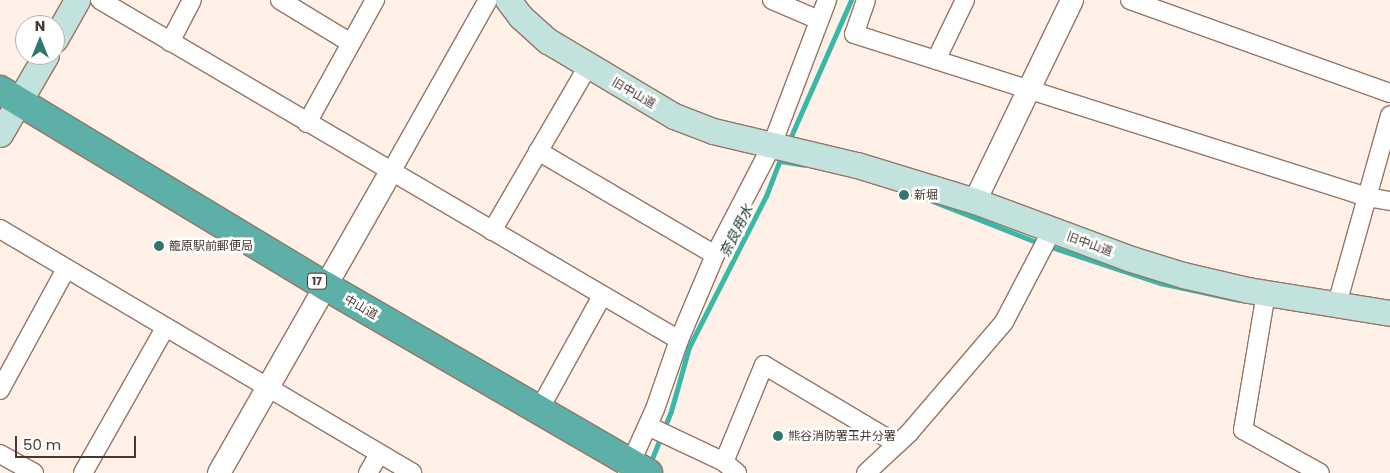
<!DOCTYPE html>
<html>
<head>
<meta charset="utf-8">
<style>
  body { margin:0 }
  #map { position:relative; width:1390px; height:473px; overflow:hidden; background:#fff0e8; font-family:Poppins,"Noto Sans JP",sans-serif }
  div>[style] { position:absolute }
  .stream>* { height:5px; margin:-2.5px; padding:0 2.5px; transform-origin:2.5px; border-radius:2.5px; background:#38b8a9 }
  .roads { filter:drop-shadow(1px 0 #967564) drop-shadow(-1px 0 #967564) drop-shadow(0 1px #967564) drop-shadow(0 -1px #967564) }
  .minor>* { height:18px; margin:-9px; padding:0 9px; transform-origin:9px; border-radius:9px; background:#fff }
  .tertiary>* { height:22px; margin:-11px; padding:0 11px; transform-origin:11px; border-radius:11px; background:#fff }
  .secondary>* { height:25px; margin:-12.5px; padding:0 12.5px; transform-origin:12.5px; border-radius:12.5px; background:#c2e2de }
  .trunk>* { height:28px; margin:-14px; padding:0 14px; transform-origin:14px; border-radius:14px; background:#5cb0a7 }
  .dots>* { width:14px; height:14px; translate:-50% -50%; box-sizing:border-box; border:2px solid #fff; border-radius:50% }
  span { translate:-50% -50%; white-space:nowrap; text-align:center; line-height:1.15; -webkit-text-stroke:5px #fff; paint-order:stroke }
  .shield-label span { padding:1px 4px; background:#fff; border:1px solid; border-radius:4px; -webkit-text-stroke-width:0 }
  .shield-label { font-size:11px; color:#473831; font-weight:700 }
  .street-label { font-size:12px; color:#473831 }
  .poi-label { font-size:12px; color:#473831 }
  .left { translate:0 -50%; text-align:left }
  .water-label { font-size:14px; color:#192f2b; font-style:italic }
  .north { position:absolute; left:15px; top:15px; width:50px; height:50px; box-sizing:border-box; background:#fff; border:1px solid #b5afad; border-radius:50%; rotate:0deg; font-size:14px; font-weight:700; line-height:20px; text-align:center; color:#473831 }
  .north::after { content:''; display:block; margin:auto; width:18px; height:22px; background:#31776e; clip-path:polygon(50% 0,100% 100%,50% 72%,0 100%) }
  .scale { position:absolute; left:15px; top:436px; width:121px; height:22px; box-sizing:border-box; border:2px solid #473831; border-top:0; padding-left:6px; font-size:15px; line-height:18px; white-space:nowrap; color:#473831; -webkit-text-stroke:4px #fff; paint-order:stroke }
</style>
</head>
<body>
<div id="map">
  <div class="stream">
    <div style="left:788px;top:143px;width:156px;rotate:-66.2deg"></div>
    <div style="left:780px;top:161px;width:24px;rotate:9deg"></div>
    <div style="left:922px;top:197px;width:123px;rotate:21.5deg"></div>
    <div style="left:1036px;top:242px;width:131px;rotate:18.3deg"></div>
    <div style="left:1160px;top:283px;width:81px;rotate:12.1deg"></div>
    <div style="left:649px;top:466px;width:59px;rotate:-68.2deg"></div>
    <div style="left:671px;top:411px;width:66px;rotate:-74.3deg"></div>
    <div style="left:689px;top:347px;width:169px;rotate:-63deg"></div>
    <div style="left:766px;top:196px;width:39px;rotate:-69deg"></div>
  </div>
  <div class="roads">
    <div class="minor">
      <div style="left:100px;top:0;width:671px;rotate:30.42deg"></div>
      <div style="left:280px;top:0;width:83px;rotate:31.2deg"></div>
      <div style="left:772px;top:0;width:51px;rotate:23.1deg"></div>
      <div style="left:866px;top:0;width:36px;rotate:109deg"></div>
      <div style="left:854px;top:34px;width:538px;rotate:17.63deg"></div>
      <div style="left:1367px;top:197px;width:23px;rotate:10deg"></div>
      <div style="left:1130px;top:0;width:276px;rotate:19.7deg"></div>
      <div style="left:170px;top:42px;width:47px;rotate:-62.4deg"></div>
      <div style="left:936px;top:60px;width:67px;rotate:-64.2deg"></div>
      <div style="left:307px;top:123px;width:141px;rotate:-61.1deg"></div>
      <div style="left:538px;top:151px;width:205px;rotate:30.4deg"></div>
      <div style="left:391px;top:172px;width:197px;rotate:-60.6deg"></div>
      <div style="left:0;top:229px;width:479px;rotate:30.6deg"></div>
      <div style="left:492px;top:231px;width:191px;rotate:-59.8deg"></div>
      <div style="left:1266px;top:293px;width:139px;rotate:99.5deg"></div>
      <div style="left:1243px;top:430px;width:88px;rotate:29.2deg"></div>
      <div style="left:1337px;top:304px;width:196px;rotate:-74.3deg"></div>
      <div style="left:0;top:390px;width:138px;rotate:-61.4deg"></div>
      <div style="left:539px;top:410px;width:130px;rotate:-61.1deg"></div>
      <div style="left:648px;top:426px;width:84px;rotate:25.3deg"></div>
      <div style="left:724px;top:462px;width:17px;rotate:40deg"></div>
      <div style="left:0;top:454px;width:39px;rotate:29deg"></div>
      <div style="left:724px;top:462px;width:105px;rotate:-67.6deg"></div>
      <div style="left:764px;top:365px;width:155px;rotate:30.7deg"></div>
      <div style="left:627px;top:471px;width:68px;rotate:-65.7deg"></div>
      <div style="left:655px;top:409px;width:73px;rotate:-70.8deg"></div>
      <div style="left:679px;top:340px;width:92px;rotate:-67deg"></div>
      <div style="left:715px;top:255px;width:124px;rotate:-62.6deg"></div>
      <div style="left:772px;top:145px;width:155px;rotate:-69.2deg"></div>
      <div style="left:83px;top:473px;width:167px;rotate:-60.5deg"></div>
      <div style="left:368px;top:473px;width:22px;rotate:-60deg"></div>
      <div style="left:866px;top:473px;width:59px;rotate:-42.9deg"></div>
      <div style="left:909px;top:433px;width:146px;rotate:-49.4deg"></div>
      <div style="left:1004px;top:322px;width:104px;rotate:-62.4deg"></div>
    </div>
    <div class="tertiary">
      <div style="left:975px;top:201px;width:223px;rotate:-64.2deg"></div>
      <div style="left:219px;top:473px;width:347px;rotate:-60.3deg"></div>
    </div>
    <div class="secondary">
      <div style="left:508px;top:0;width:21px;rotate:53deg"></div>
      <div style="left:521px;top:17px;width:36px;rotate:42deg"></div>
      <div style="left:548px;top:41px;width:147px;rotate:30.8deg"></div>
      <div style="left:674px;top:116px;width:42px;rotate:21deg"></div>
      <div style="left:713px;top:131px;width:148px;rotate:13.3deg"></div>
      <div style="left:857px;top:165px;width:123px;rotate:17deg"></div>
      <div style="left:975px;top:201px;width:163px;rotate:20.4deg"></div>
      <div style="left:1128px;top:258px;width:58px;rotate:17.2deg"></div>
      <div style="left:1183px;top:275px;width:67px;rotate:13deg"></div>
      <div style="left:1248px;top:290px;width:144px;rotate:9.2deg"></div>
      <div style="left:55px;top:39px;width:45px;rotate:-60.6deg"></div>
      <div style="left:0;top:134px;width:91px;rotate:-59.8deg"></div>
    </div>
    <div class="trunk">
      <div style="left:0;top:90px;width:382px;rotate:31.1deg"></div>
      <div style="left:327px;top:287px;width:371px;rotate:30.1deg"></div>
    </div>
  </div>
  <div class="dots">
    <div style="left:904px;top:195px;background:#31776e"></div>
    <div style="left:159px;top:246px;background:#31776e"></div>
    <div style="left:778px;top:436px;background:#31776e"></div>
  </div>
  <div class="shield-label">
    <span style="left:317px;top:281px">17</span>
  </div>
  <div class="street-label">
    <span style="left:634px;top:93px;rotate:30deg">旧中山道</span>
    <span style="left:1090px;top:244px;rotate:20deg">旧中山道</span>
    <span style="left:361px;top:307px;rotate:30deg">中山道</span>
  </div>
  <div class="poi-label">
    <span class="left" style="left:914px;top:195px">新堀</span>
    <span class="left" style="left:169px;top:246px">籠原駅前郵便局</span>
    <span class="left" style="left:788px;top:436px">熊谷消防署玉井分署</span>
  </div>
  <div class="water-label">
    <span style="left:736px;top:231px;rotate:-63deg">奈良用水</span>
  </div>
  <div class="north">N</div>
  <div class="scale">50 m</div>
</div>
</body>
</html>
